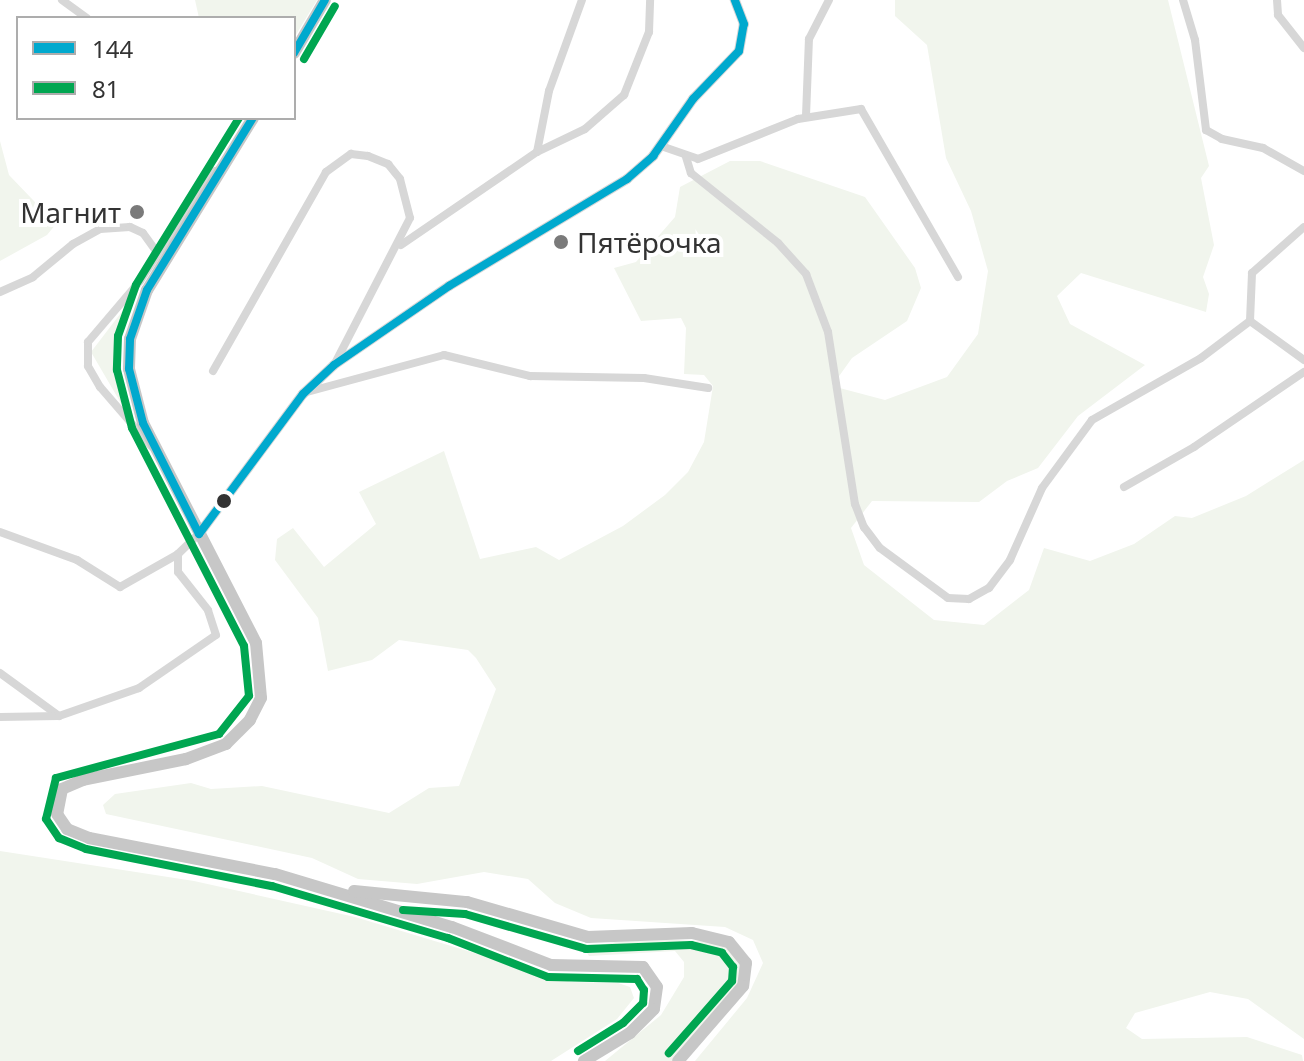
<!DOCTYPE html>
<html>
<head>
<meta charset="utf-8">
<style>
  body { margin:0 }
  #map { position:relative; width:1304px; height:1061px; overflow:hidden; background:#fff; font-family:"Noto Sans",sans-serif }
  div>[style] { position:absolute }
  .green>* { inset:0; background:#f1f5ed }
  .minor>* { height:8px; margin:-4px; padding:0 4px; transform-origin:4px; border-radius:4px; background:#d7d7d7 }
  .tertiary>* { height:10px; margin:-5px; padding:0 5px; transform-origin:5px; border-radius:5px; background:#d7d7d7 }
  .trunk>* { height:12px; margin:-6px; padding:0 6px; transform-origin:6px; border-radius:6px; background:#c7c7c7 }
  .bus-1>* { height:8px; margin:-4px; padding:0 4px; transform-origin:4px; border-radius:4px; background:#00a9ce }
  .bus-2>* { height:8px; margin:-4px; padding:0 4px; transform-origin:4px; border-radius:4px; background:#00a651 }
  .dots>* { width:22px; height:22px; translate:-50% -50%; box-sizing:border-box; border:4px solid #fff; border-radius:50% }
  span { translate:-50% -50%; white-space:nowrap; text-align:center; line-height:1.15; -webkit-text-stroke:8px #fff; paint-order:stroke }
  .poi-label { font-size:28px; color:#333 }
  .right { translate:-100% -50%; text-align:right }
  .left { translate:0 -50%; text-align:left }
  .legend { position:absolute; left:16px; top:16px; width:280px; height:104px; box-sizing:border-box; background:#fff; border:2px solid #adadad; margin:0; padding:10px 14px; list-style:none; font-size:24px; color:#333 }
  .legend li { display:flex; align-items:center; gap:16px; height:40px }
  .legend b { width:40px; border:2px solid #adadad }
</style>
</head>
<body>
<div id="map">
  <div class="green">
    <div style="clip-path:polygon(195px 0,317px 0,294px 38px,294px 18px,199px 18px)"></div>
    <div style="clip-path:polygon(895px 0,1168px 0,1209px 166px,1201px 178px,1214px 245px,1203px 277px,1209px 294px,1206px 312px,1081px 273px,1057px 296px,1070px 324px,1145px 365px,1078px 416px,1038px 468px,1007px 481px,979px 502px,872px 501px,851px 528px,864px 565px,934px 620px,984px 625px,1029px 590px,1044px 548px,1090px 561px,1134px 544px,1175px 516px,1192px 518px,1246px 496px,1304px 460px,1304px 1039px,1248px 999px,1210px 992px,1135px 1013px,1126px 1028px,1142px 1039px,1247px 1037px,1302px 1055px,1303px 1061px,695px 1061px,747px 998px,763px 963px,753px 940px,725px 927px,591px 918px,555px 903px,528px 879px,484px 872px,417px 884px,358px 879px,312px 858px,106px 814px,103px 805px,115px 794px,191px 783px,211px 789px,262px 786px,389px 813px,429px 788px,459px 786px,496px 689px,476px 658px,468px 650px,399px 640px,372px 660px,328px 671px,318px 618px,275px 560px,277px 539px,293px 528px,324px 567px,376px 524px,359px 492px,444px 451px,480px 559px,536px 547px,559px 560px,623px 526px,665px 495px,688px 472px,704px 442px,713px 386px,704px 375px,684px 374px,686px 328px,681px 318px,641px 321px,614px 268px,636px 262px,675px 217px,680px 187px,730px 161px,760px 161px,865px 197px,915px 268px,921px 288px,907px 321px,852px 358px,832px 386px,885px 400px,947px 377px,978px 334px,988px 271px,971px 211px,946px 158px,927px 45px,895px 16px)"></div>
    <div style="clip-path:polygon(0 141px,9px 175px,56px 224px,47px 235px,0 261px)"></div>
    <div style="clip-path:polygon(140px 288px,125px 315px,117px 351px,129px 417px,91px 352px)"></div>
    <div style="clip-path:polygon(0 851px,194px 881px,355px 917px,571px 982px,618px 983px,630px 987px,634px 998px,617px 1019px,551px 1061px,0 1061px)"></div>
    <div style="clip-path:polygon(637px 938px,717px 942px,731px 949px,741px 967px,737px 990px,673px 1061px,605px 1061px,661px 1015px,684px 977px,684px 962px,675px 951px,589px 956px,584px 948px)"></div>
  </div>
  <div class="minor">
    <div style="left:62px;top:0;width:31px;rotate:36deg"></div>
    <div style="left:1183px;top:0;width:42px;rotate:73.3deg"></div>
    <div style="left:1195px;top:40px;width:91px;rotate:83deg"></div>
    <div style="left:1206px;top:130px;width:18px;rotate:29deg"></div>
    <div style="left:1222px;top:139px;width:42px;rotate:12.4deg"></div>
    <div style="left:1263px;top:148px;width:47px;rotate:29.3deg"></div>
    <div style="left:1277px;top:0;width:15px;rotate:86deg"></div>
    <div style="left:1278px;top:15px;width:42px;rotate:51.8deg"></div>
    <div style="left:806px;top:116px;width:77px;rotate:-87.8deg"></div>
    <div style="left:809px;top:39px;width:44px;rotate:-62.9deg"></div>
    <div style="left:661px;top:146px;width:39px;rotate:19deg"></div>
    <div style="left:698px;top:159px;width:108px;rotate:-21.8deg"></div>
    <div style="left:798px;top:119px;width:64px;rotate:-9deg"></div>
    <div style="left:861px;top:109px;width:194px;rotate:60deg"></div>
    <div style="left:537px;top:152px;width:53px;rotate:-25.6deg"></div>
    <div style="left:585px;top:129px;width:52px;rotate:-41.1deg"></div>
    <div style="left:624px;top:95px;width:68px;rotate:-68.4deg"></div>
    <div style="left:649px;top:32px;width:32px;rotate:-88deg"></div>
    <div style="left:686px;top:157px;width:17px;rotate:73deg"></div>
    <div style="left:691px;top:173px;width:112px;rotate:38.8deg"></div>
    <div style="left:778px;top:243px;width:42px;rotate:47.9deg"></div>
    <div style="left:806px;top:274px;width:62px;rotate:69.2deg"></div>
    <div style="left:828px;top:332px;width:174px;rotate:81.1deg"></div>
    <div style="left:855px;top:504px;width:25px;rotate:69deg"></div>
    <div style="left:864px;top:527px;width:26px;rotate:53deg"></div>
    <div style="left:880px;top:548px;width:84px;rotate:36.3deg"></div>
    <div style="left:948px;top:598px;width:21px;rotate:3deg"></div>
    <div style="left:969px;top:599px;width:23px;rotate:-29deg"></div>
    <div style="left:989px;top:588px;width:35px;rotate:-53deg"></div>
    <div style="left:1010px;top:560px;width:79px;rotate:-66deg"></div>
    <div style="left:1042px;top:488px;width:84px;rotate:-53.7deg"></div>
    <div style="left:1092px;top:420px;width:125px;rotate:-29.6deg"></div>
    <div style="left:1201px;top:358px;width:61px;rotate:-37.1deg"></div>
    <div style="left:401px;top:245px;width:165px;rotate:-34.4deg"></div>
    <div style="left:537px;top:152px;width:62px;rotate:-78.9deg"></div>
    <div style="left:549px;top:91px;width:97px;rotate:-70.1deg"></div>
    <div style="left:0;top:292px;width:36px;rotate:-24deg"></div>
    <div style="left:33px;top:277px;width:52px;rotate:-39.5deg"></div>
    <div style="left:73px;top:244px;width:31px;rotate:-29deg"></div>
    <div style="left:100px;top:229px;width:30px;rotate:-4deg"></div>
    <div style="left:130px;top:227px;width:14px;rotate:25deg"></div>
    <div style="left:143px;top:233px;width:22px;rotate:54deg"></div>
    <div style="left:1250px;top:321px;width:48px;rotate:-87.6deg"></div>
    <div style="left:1252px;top:273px;width:69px;rotate:-41.5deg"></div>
    <div style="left:1250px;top:321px;width:67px;rotate:35.8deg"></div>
    <div style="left:213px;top:371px;width:229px;rotate:-60.4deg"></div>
    <div style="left:326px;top:172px;width:31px;rotate:-36deg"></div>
    <div style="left:351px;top:154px;width:17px;rotate:7deg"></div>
    <div style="left:368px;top:156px;width:22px;rotate:22deg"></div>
    <div style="left:388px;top:164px;width:19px;rotate:51deg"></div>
    <div style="left:400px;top:179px;width:40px;rotate:75.6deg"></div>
    <div style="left:410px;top:218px;width:165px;rotate:117.3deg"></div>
    <div style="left:307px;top:392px;width:142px;rotate:-15.1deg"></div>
    <div style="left:444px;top:355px;width:89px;rotate:13.7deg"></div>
    <div style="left:530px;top:376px;width:114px;rotate:1deg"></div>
    <div style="left:644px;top:378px;width:65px;rotate:8.9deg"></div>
    <div style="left:151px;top:446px;width:78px;rotate:-130.8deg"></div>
    <div style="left:100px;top:387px;width:24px;rotate:-120deg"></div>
    <div style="left:88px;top:366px;width:24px;rotate:-90deg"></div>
    <div style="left:88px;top:342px;width:80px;rotate:-49.6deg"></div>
    <div style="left:140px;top:281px;width:130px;rotate:-56.9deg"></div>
    <div style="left:211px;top:172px;width:9px;rotate:-13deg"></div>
    <div style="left:1124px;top:487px;width:81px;rotate:-29.7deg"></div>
    <div style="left:1194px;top:447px;width:133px;rotate:-34.3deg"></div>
    <div style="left:0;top:532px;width:82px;rotate:20deg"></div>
    <div style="left:77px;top:560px;width:51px;rotate:32.1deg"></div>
    <div style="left:120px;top:587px;width:67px;rotate:-29.6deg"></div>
    <div style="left:178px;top:554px;width:29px;rotate:-44deg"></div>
    <div style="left:0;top:673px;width:73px;rotate:36.1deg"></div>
    <div style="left:0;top:717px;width:59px;rotate:-1deg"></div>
    <div style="left:59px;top:716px;width:85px;rotate:-19.3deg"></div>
    <div style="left:139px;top:688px;width:93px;rotate:-34.5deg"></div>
    <div style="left:216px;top:635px;width:26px;rotate:-108deg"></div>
    <div style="left:208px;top:610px;width:48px;rotate:-128.3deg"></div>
    <div style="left:178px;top:572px;width:18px;rotate:-90deg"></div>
  </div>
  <div class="tertiary">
    <div style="left:199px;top:534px;width:174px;rotate:-53.4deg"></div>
    <div style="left:303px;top:394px;width:42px;rotate:-43.1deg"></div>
    <div style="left:334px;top:365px;width:140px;rotate:-34.5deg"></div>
    <div style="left:449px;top:286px;width:208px;rotate:-31deg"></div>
    <div style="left:627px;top:179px;width:35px;rotate:-41deg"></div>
    <div style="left:653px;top:156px;width:70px;rotate:-54.9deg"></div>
    <div style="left:693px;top:99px;width:66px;rotate:-46.2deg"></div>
    <div style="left:739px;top:51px;width:27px;rotate:-80deg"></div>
    <div style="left:744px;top:24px;width:26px;rotate:-111deg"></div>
  </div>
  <div class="trunk">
    <div style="left:294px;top:53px;width:61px;rotate:-59.7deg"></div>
    <div style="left:253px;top:118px;width:202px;rotate:121.6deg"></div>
    <div style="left:147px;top:290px;width:52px;rotate:109.1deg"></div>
    <div style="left:130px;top:339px;width:30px;rotate:92deg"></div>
    <div style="left:129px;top:369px;width:56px;rotate:75.5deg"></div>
    <div style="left:143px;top:423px;width:247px;rotate:62.8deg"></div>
    <div style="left:256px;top:643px;width:55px;rotate:84.8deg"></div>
    <div style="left:261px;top:698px;width:25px;rotate:117deg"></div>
    <div style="left:250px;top:720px;width:34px;rotate:135deg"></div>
    <div style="left:226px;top:744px;width:43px;rotate:159.4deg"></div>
    <div style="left:186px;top:759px;width:105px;rotate:168.5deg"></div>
    <div style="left:83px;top:780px;width:23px;rotate:157deg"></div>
    <div style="left:62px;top:789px;width:25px;rotate:101deg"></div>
    <div style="left:57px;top:814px;width:18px;rotate:56deg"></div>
    <div style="left:67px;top:829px;width:24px;rotate:22deg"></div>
    <div style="left:89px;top:838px;width:189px;rotate:11deg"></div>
    <div style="left:275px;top:874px;width:185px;rotate:16.7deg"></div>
    <div style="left:452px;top:927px;width:106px;rotate:21deg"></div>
    <div style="left:551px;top:965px;width:92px;rotate:1.2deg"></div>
    <div style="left:643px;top:967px;width:24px;rotate:55deg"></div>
    <div style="left:657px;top:987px;width:22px;rotate:98deg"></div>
    <div style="left:654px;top:1009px;width:34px;rotate:135deg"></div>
    <div style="left:630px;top:1033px;width:54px;rotate:148.7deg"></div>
    <div style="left:354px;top:891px;width:114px;rotate:5.6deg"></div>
    <div style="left:467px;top:902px;width:126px;rotate:16.1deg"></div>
    <div style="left:588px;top:937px;width:104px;rotate:-2.2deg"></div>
    <div style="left:692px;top:933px;width:38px;rotate:14deg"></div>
    <div style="left:729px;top:942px;width:27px;rotate:51deg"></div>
    <div style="left:746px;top:963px;width:23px;rotate:97deg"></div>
    <div style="left:743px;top:986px;width:99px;rotate:130.9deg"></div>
  </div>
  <div class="bus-1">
    <div style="left:294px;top:53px;width:61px;rotate:-59.7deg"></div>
    <div style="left:199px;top:534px;width:174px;rotate:-53.4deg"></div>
    <div style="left:303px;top:394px;width:42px;rotate:-43.1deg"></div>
    <div style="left:334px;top:365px;width:140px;rotate:-34.5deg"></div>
    <div style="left:449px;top:286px;width:208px;rotate:-31deg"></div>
    <div style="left:627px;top:179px;width:35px;rotate:-41deg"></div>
    <div style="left:653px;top:156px;width:70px;rotate:-54.9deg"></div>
    <div style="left:693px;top:99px;width:66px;rotate:-46.2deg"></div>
    <div style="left:739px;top:51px;width:27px;rotate:-80deg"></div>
    <div style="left:744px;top:24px;width:26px;rotate:-111deg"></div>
    <div style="left:199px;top:534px;width:124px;rotate:-116.8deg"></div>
    <div style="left:143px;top:423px;width:56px;rotate:-104.5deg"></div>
    <div style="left:129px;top:369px;width:30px;rotate:-88deg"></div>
    <div style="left:130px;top:339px;width:52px;rotate:-70.9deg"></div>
    <div style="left:147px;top:290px;width:202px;rotate:-58.4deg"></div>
  </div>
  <div class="bus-2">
    <div style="left:304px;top:59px;width:61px;rotate:-59.7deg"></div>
    <div style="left:239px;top:118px;width:196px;rotate:121.7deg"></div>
    <div style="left:136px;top:285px;width:54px;rotate:109.4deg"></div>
    <div style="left:118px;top:336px;width:34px;rotate:92deg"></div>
    <div style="left:117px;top:370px;width:60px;rotate:75.5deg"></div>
    <div style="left:132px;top:428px;width:245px;rotate:62.8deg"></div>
    <div style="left:244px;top:646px;width:50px;rotate:84.3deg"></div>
    <div style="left:249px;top:696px;width:48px;rotate:128.3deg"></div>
    <div style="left:219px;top:734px;width:169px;rotate:164.9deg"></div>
    <div style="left:56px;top:778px;width:42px;rotate:103.7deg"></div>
    <div style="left:46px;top:819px;width:23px;rotate:56deg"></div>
    <div style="left:59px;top:838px;width:29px;rotate:22deg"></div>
    <div style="left:86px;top:849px;width:190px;rotate:11.3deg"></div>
    <div style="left:272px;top:886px;width:184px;rotate:16.5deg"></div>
    <div style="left:448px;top:938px;width:107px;rotate:21.3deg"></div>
    <div style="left:548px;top:977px;width:89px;rotate:1.3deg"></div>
    <div style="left:637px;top:979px;width:13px;rotate:58deg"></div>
    <div style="left:644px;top:990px;width:13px;rotate:94deg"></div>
    <div style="left:643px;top:1003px;width:28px;rotate:135deg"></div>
    <div style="left:623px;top:1023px;width:53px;rotate:148.1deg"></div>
    <div style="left:403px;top:910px;width:62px;rotate:3.7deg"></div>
    <div style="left:465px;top:914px;width:126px;rotate:16.1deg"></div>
    <div style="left:586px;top:949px;width:105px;rotate:-2.2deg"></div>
    <div style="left:691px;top:945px;width:32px;rotate:14deg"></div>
    <div style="left:722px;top:953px;width:18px;rotate:52deg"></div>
    <div style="left:733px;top:967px;width:14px;rotate:94deg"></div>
    <div style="left:732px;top:981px;width:96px;rotate:131.2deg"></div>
  </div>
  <div class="dots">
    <div style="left:137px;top:212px;background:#7a7a7a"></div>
    <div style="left:561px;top:242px;background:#7a7a7a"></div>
    <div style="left:224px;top:501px;background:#333"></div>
  </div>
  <div class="poi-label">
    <span class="right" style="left:121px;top:212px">Магнит</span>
    <span class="left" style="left:577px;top:242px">Пятёрочка</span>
  </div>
  <ul class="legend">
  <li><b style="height:10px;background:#00a9ce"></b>144</li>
  <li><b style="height:10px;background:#00a651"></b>81</li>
  </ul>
</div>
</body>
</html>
